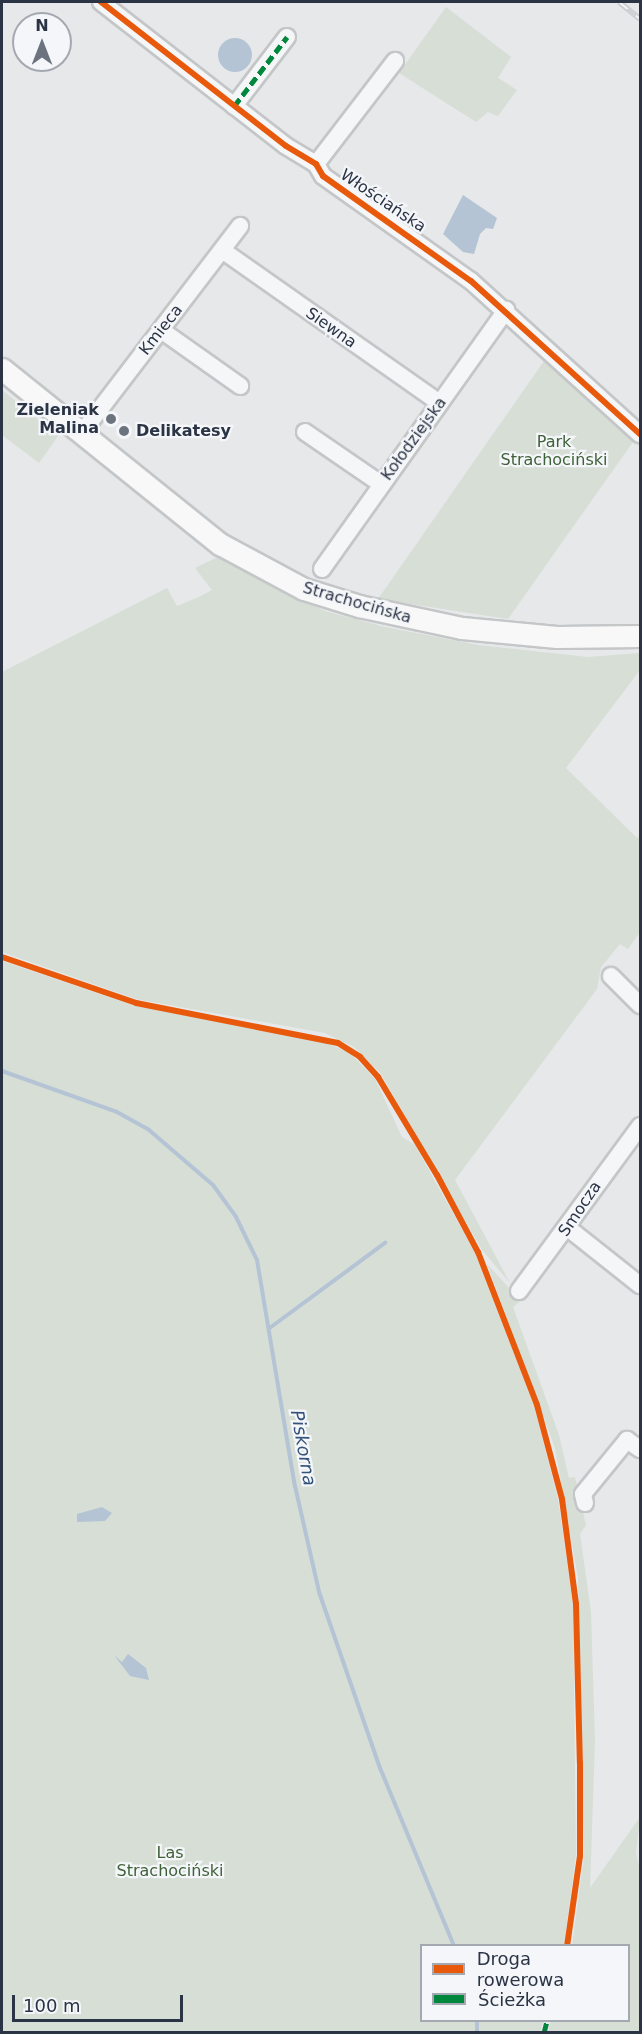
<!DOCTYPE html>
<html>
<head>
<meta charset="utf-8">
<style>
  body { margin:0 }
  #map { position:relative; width:642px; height:2034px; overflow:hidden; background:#e6e8ea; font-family:"DejaVu Sans",sans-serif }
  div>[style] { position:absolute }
  .green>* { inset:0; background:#d6ded6 }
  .water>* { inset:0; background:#b4c4d5 }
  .round { border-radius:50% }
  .stream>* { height:4px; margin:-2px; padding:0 2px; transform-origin:2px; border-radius:2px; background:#b4c4d5 }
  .roads { filter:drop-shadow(2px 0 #c4c6c8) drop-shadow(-2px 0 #c4c6c8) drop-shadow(0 2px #c4c6c8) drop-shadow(0 -2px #c4c6c8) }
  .minor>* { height:16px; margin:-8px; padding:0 8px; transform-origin:8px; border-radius:8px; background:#f5f6f7 }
  .major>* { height:21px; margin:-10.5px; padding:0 10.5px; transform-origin:10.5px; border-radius:10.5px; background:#f8f8f8 }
  .rail>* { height:6px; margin-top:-3px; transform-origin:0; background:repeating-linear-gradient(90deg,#f4f6f9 0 11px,#cecfd2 0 22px); box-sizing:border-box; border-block:2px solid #cecfd2 }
  .quiet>* { height:4.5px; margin-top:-2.25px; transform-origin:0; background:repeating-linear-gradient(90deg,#00873e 0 9px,transparent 0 13.5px) }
  .cycleway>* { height:6px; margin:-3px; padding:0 3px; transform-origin:3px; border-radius:3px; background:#e8590c }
  .dots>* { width:16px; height:16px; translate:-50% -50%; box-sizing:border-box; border:3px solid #f4f6f9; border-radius:50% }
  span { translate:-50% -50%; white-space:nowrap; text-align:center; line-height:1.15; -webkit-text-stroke:4.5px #f4f6f9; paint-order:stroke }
  .street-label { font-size:16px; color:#2b3445 }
  .poi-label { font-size:16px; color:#2b3445; font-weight:700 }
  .right { translate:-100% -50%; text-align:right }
  .left { translate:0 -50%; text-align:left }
  .park-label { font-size:16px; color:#3f6138 }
  .water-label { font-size:18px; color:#34527a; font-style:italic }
  .frame { position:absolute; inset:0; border:3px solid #2b3445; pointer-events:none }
  .legend { position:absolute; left:420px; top:1944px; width:210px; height:78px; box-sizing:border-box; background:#f4f6f9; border:2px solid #a4a8b1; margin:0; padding:8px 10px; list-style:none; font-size:18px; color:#2b3445 }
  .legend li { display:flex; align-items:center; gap:12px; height:30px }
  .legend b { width:30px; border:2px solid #a4a8b1 }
  .north { position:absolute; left:12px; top:12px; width:60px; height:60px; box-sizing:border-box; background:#f4f6f9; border:2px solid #a4a8b1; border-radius:50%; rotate:0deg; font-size:16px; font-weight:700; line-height:24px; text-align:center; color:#2b3445 }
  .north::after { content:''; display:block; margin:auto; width:21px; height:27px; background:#6c737f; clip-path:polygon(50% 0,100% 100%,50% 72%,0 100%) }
  .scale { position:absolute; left:12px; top:1995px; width:171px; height:27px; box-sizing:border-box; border:3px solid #2b3445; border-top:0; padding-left:8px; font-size:18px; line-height:21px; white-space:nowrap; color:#2b3445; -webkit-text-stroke:4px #f4f6f9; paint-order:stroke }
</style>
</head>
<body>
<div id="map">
  <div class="green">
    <div style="clip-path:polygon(446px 7px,511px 57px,498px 78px,517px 90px,498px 116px,488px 112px,476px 122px,399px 73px)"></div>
    <div style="clip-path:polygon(544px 361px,635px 439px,508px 619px,378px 599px)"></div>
    <div style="clip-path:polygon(2px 390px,58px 436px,39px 463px,2px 435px)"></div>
    <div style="clip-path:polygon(218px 557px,325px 611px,385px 627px,478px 645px,588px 657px,640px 653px,640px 670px,566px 768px,637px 838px,640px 835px,640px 932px,628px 949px,620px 944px,601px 967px,597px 989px,455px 1180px,510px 1283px,482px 1250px,381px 1074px,354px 1047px,325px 1033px,136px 999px,2px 952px,2px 672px,167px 588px,177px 606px,199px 597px,212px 590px,195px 568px)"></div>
    <div style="clip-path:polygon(2px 961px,135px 1006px,323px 1041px,350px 1053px,375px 1079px,402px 1137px,415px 1145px,475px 1253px,534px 1406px,558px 1499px,573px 1605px,576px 1855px,564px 1945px,422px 1946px,422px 2020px,543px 2021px,540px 2032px,2px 2032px)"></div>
    <div style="clip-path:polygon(487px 1264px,521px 1301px,513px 1307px,559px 1435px,569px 1478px,575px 1477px,586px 1525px,580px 1534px,591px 1612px,595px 1741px,590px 1888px,640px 1817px,636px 1853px,640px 1871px,640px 2032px,548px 2032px,551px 2021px,628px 2020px,628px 1946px,572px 1945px,584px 1856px,578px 1578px,555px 1448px)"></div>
  </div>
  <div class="water">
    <div class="round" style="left:218px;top:38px;width:34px;height:34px"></div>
    <div style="clip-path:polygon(463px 195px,497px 218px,493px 229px,486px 228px,480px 234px,474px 254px,463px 252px,443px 234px)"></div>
    <div style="clip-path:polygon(102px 1507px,112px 1513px,105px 1521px,77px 1522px,77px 1514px)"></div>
    <div style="clip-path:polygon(128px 1654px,146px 1668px,149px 1680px,130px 1676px,114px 1655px,122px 1662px)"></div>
  </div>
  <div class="stream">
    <div style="left:2px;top:1071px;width:122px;rotate:19.6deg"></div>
    <div style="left:117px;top:1112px;width:37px;rotate:29deg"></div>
    <div style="left:149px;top:1130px;width:84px;rotate:40.7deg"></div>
    <div style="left:213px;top:1185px;width:39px;rotate:54deg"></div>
    <div style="left:236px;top:1217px;width:48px;rotate:64deg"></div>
    <div style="left:257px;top:1260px;width:229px;rotate:80.5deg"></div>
    <div style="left:295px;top:1486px;width:109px;rotate:77.2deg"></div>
    <div style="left:319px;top:1592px;width:186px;rotate:70.9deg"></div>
    <div style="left:380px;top:1768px;width:193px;rotate:67.4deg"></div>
    <div style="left:271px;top:1327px;width:142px;rotate:-36.4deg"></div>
    <div style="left:477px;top:2020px;width:12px;rotate:90deg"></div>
  </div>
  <div class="roads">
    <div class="minor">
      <div style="left:101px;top:2px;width:234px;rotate:37.9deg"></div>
      <div style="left:286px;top:146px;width:35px;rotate:31deg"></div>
      <div style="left:316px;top:164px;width:14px;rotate:60deg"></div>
      <div style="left:323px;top:176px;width:181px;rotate:35.4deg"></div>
      <div style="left:471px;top:281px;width:228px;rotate:42.2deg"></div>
      <div style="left:234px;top:106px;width:87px;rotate:-52.5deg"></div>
      <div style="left:316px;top:164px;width:130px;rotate:-52.5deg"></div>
      <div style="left:222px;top:250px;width:266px;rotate:35.1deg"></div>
      <div style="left:161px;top:330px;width:97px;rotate:35.3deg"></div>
      <div style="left:305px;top:432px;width:92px;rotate:34.4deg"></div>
      <div style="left:81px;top:434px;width:262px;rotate:-52.6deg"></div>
      <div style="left:322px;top:569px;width:318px;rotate:-54.6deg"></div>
      <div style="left:611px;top:976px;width:41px;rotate:45deg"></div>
      <div style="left:568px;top:1228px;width:92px;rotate:38.4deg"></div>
      <div style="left:519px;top:1291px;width:205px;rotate:-53.7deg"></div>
      <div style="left:585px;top:1503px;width:9px;rotate:-103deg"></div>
      <div style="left:583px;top:1494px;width:70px;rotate:-50.8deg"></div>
      <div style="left:627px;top:1440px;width:16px;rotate:35deg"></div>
    </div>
    <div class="major">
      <div style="left:2px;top:369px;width:280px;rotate:38.8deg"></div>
      <div style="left:220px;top:544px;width:95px;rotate:28.2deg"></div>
      <div style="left:304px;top:589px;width:58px;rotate:17.2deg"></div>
      <div style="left:359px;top:606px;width:105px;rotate:12.1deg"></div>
      <div style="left:462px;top:628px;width:95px;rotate:5.4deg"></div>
      <div style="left:557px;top:637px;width:83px;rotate:-0.7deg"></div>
    </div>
  </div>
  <div class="rail">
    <div style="left:619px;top:2px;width:27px;rotate:39deg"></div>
  </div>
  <div class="quiet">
    <div style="left:234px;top:106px;width:87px;rotate:-52.5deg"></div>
    <div style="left:544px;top:2032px;width:12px;rotate:-76deg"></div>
  </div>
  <div class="cycleway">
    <div style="left:101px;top:2px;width:234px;rotate:37.9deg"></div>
    <div style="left:286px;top:146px;width:35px;rotate:31deg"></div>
    <div style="left:316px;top:164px;width:14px;rotate:60deg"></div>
    <div style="left:323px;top:176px;width:181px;rotate:35.4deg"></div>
    <div style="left:471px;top:281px;width:228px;rotate:42.2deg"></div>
    <div style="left:2px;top:957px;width:142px;rotate:18.9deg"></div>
    <div style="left:136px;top:1003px;width:206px;rotate:11.2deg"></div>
    <div style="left:338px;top:1043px;width:26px;rotate:32deg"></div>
    <div style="left:360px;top:1057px;width:27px;rotate:48deg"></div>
    <div style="left:378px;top:1077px;width:114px;rotate:59deg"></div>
    <div style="left:437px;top:1175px;width:87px;rotate:62deg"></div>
    <div style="left:478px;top:1252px;width:164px;rotate:68.9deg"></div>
    <div style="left:537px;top:1405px;width:97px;rotate:75.1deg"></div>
    <div style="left:562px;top:1499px;width:106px;rotate:82.4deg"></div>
    <div style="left:576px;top:1604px;width:159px;rotate:88.6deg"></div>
    <div style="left:580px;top:1763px;width:93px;rotate:90deg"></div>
    <div style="left:580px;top:1856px;width:91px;rotate:98.2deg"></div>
  </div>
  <div class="dots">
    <div style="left:111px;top:419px;background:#6c737f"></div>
    <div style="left:124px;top:431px;background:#6c737f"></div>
  </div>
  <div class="street-label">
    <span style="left:383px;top:201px;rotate:34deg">Włościańska</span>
    <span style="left:331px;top:328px;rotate:35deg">Siewna</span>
    <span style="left:161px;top:330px;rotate:-52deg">Kmieca</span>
    <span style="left:414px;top:439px;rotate:-54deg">Kołodziejska</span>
    <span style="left:357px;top:603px;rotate:16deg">Strachocińska</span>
    <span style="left:580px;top:1209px;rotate:-56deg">Smocza</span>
  </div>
  <div class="poi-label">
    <span class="right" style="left:99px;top:419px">Zieleniak<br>Malina</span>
    <span class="left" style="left:136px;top:431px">Delikatesy</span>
  </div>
  <div class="park-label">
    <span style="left:554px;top:451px">Park<br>Strachociński</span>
    <span style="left:170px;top:1862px">Las<br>Strachociński</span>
  </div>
  <div class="water-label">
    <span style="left:303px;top:1448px;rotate:80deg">Piskorna</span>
  </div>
  <div class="frame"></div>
  <ul class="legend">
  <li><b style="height:8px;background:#e8590c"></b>Droga rowerowa</li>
  <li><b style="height:8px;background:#00873e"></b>Ścieżka</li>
  </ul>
  <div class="north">N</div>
  <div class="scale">100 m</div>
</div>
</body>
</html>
